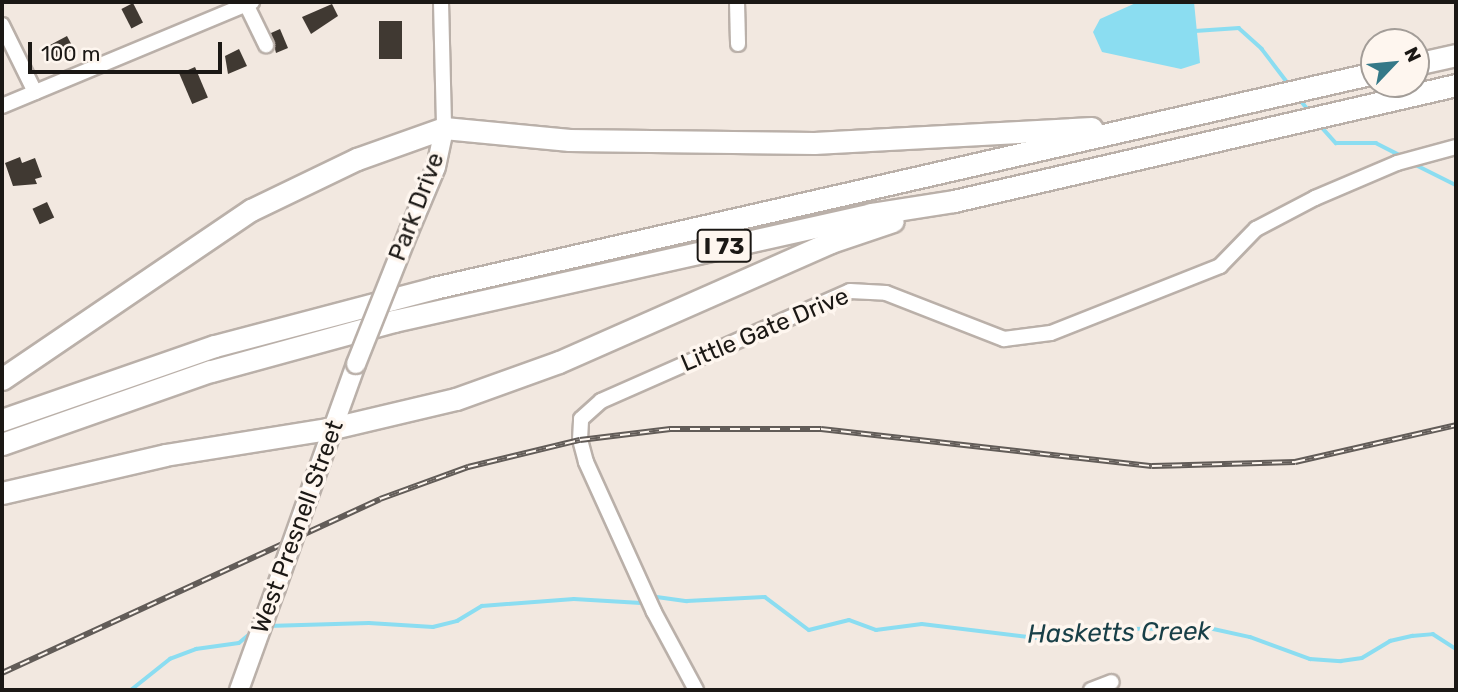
<!DOCTYPE html>
<html>
<head>
<meta charset="utf-8">
<style>
  body { margin:0 }
  #map { position:relative; width:1458px; height:692px; overflow:hidden; background:#f2e8e0; font-family:Rubik,sans-serif }
  div>[style] { position:absolute }
  .water>* { inset:0; background:#8bddf1 }
  .stream>* { height:3.5px; margin:-1.75px; padding:0 1.75px; transform-origin:1.75px; border-radius:1.75px; background:#8bddf1 }
  .building>* { inset:0; background:#403932; transform-origin:0 0 }
  .roads { filter:drop-shadow(2px 0 #bab0a9) drop-shadow(-2px 0 #bab0a9) drop-shadow(0 2px #bab0a9) drop-shadow(0 -2px #bab0a9) }
  .minor>* { height:14px; margin:-7px; padding:0 7px; transform-origin:7px; border-radius:7px; background:#fff }
  .major>* { height:18px; margin:-9px; padding:0 9px; transform-origin:9px; border-radius:9px; background:#fff }
  .highway>* { height:21px; margin:-10.5px; padding:0 10.5px; transform-origin:10.5px; border-radius:10.5px; background:#fff }
  .rail>* { height:6px; margin-top:-3px; transform-origin:0; background:repeating-linear-gradient(90deg,#fef6ef 0 10px,#625c58 0 20px); box-sizing:border-box; border-block:2px solid #625c58 }
  .bridges { filter:drop-shadow(2px 0 #bab0a9) drop-shadow(-2px 0 #bab0a9) drop-shadow(0 2px #bab0a9) drop-shadow(0 -2px #bab0a9) }
  .major-bridge>* { height:18px; margin:-9px; padding:0 9px; transform-origin:9px; border-radius:9px; background:#fff }
  span { translate:-50% -50%; white-space:nowrap; text-align:center; line-height:1.15; -webkit-text-stroke:7px #fef6ef; paint-order:stroke }
  .shield-label span { padding:2px 5px; background:#fef6ef; border:2px solid; border-radius:5px; -webkit-text-stroke-width:0 }
  .shield-label { font-size:23px; color:#1b1815; font-weight:700 }
  .street-label { font-size:24px; color:#1b1815 }
  .water-label { font-size:26px; color:#183f47; font-style:italic }
  .frame { position:absolute; inset:0; border:4px solid #1b1815; pointer-events:none }
  .north { position:absolute; left:1360px; top:28px; width:70px; height:70px; box-sizing:border-box; background:#fef6ef; border:2px solid #a39d98; border-radius:50%; rotate:64deg; font-size:19px; font-weight:700; line-height:28px; text-align:center; color:#1b1815 }
  .north::after { content:''; display:block; margin:auto; width:24px; height:32px; background:#357988; clip-path:polygon(50% 0,100% 100%,50% 72%,0 100%) }
  .scale { position:absolute; left:28px; top:42px; width:194px; height:32px; box-sizing:border-box; border:4px solid #1b1815; border-top:0; padding-left:9px; font-size:21px; line-height:24px; white-space:nowrap; color:#1b1815; -webkit-text-stroke:5px #fef6ef; paint-order:stroke }
</style>
</head>
<body>
<div id="map">
  <div class="water">
    <div style="clip-path:polygon(1138px 2px,1194px 2px,1200px 63px,1181px 69px,1102px 52px,1093px 32px,1100px 19px)"></div>
  </div>
  <div class="stream">
    <div style="left:1195px;top:31px;width:44px;rotate:-3.9deg"></div>
    <div style="left:1239px;top:28px;width:31px;rotate:42deg"></div>
    <div style="left:1262px;top:49px;width:43px;rotate:52.6deg"></div>
    <div style="left:1299px;top:98px;width:16px;rotate:52deg"></div>
    <div style="left:1318px;top:123px;width:27px;rotate:48deg"></div>
    <div style="left:1336px;top:143px;width:40px"></div>
    <div style="left:1376px;top:143px;width:29px;rotate:27deg"></div>
    <div style="left:1414px;top:164px;width:47px;rotate:26.6deg"></div>
    <div style="left:657px;top:597px;width:30px;rotate:8deg"></div>
    <div style="left:687px;top:601px;width:78px;rotate:-2.9deg"></div>
    <div style="left:765px;top:597px;width:55px;rotate:36.9deg"></div>
    <div style="left:809px;top:630px;width:41px;rotate:-14deg"></div>
    <div style="left:849px;top:620px;width:29px;rotate:20deg"></div>
    <div style="left:876px;top:630px;width:46px;rotate:-7.4deg"></div>
    <div style="left:922px;top:624px;width:123px;rotate:7deg"></div>
    <div style="left:1044px;top:639px;width:85px;rotate:-6.8deg"></div>
    <div style="left:1128px;top:629px;width:81px;rotate:-0.7deg"></div>
    <div style="left:1209px;top:628px;width:42px;rotate:12.4deg"></div>
    <div style="left:1250px;top:637px;width:64px;rotate:20.1deg"></div>
    <div style="left:1310px;top:659px;width:31px;rotate:4deg"></div>
    <div style="left:1341px;top:661px;width:21px;rotate:-8deg"></div>
    <div style="left:1362px;top:658px;width:33px;rotate:-31deg"></div>
    <div style="left:1390px;top:641px;width:23px;rotate:-13deg"></div>
    <div style="left:1412px;top:636px;width:21px;rotate:-5deg"></div>
    <div style="left:1433px;top:634px;width:27px;rotate:33deg"></div>
    <div style="left:268px;top:626px;width:101px;rotate:-1.7deg"></div>
    <div style="left:369px;top:623px;width:64px;rotate:3.6deg"></div>
    <div style="left:433px;top:627px;width:25px;rotate:-14deg"></div>
    <div style="left:457px;top:621px;width:29px;rotate:-31deg"></div>
    <div style="left:482px;top:606px;width:92px;rotate:-4.4deg"></div>
    <div style="left:574px;top:599px;width:67px;rotate:3.4deg"></div>
    <div style="left:131px;top:690px;width:50px;rotate:-38.5deg"></div>
    <div style="left:170px;top:659px;width:28px;rotate:-21deg"></div>
    <div style="left:196px;top:649px;width:43px;rotate:-7.9deg"></div>
    <div style="left:239px;top:643px;width:17px;rotate:-40deg"></div>
  </div>
  <div class="building">
    <div style="left:133px;top:3px;width:22px;height:13px;rotate:63deg"></div>
    <div style="clip-path:polygon(332px 4px,338px 16px,311px 34px,302px 17px)"></div>
    <div style="left:379px;top:21px;width:23px;height:38px"></div>
    <div style="clip-path:polygon(280px 29px,288px 48px,276px 53px,271px 33px)"></div>
    <div style="left:67px;top:36px;width:15px;height:24px;rotate:62deg"></div>
    <div style="clip-path:polygon(239px 49px,247px 66px,228px 74px,225px 56px)"></div>
    <div style="left:195px;top:67px;width:33px;height:17px;rotate:67deg"></div>
    <div style="clip-path:polygon(20px 157px,22px 163px,35px 158px,42px 177px,35px 179px,37px 184px,13px 186px,5px 163px)"></div>
    <div style="left:47px;top:202px;width:17px;height:16px;rotate:65deg"></div>
  </div>
  <div class="roads">
    <div class="minor">
      <div style="left:441px;top:2px;width:126px;rotate:88.6deg"></div>
      <div style="left:737px;top:2px;width:42px;rotate:88.6deg"></div>
      <div style="left:246px;top:4px;width:46px;rotate:64deg"></div>
      <div style="left:2px;top:25px;width:75px;rotate:63.8deg"></div>
      <div style="left:2px;top:106px;width:271px;rotate:-22.6deg"></div>
      <div style="left:696px;top:690px;width:89px;rotate:-118.3deg"></div>
      <div style="left:654px;top:612px;width:165px;rotate:-114.4deg"></div>
      <div style="left:586px;top:462px;width:23px;rotate:-105deg"></div>
      <div style="left:580px;top:440px;width:21px;rotate:-87deg"></div>
      <div style="left:581px;top:419px;width:27px;rotate:-42deg"></div>
      <div style="left:601px;top:401px;width:272px;rotate:-23.8deg"></div>
      <div style="left:850px;top:291px;width:36px;rotate:3deg"></div>
      <div style="left:886px;top:293px;width:127px;rotate:21.3deg"></div>
      <div style="left:1004px;top:339px;width:47px;rotate:-7.3deg"></div>
      <div style="left:1051px;top:333px;width:182px;rotate:-21.6deg"></div>
      <div style="left:1220px;top:266px;width:52px;rotate:-45.8deg"></div>
      <div style="left:1256px;top:229px;width:67px;rotate:-27.7deg"></div>
      <div style="left:1315px;top:198px;width:89px;rotate:-23.1deg"></div>
      <div style="left:1397px;top:163px;width:61px;rotate:-15.2deg"></div>
      <div style="left:1091px;top:690px;width:22px;rotate:-21deg"></div>
    </div>
    <div class="major">
      <div style="left:409px;top:231px;width:69px;rotate:-67.1deg"></div>
      <div style="left:436px;top:167px;width:40px;rotate:-78deg"></div>
      <div style="left:315px;top:478px;width:121px;rotate:-70.2deg"></div>
      <div style="left:239px;top:690px;width:109px;rotate:-70.1deg"></div>
    </div>
    <div class="highway">
      <div style="left:1416px;top:64px;width:41px;rotate:-12.7deg"></div>
      <div style="left:2px;top:379px;width:301px;rotate:-34.2deg"></div>
      <div style="left:251px;top:210px;width:118px;rotate:-25.7deg"></div>
      <div style="left:357px;top:159px;width:92px;rotate:-19.6deg"></div>
      <div style="left:444px;top:128px;width:126px;rotate:5.5deg"></div>
      <div style="left:569px;top:140px;width:245px;rotate:0.7deg"></div>
      <div style="left:814px;top:143px;width:278px;rotate:-3.1deg"></div>
      <div style="left:2px;top:420px;width:225px;rotate:-19.2deg"></div>
      <div style="left:215px;top:346px;width:227px;rotate:-14.8deg"></div>
      <div style="left:434px;top:288px;width:964px;rotate:-12.88deg"></div>
      <div style="left:2px;top:444px;width:221px;rotate:-19.3deg"></div>
      <div style="left:211px;top:371px;width:190px;rotate:-15.3deg"></div>
      <div style="left:394px;top:321px;width:489px;rotate:-12.6deg"></div>
      <div style="left:871px;top:214px;width:84px;rotate:-8.9deg"></div>
      <div style="left:954px;top:201px;width:515px;rotate:-13.01deg"></div>
      <div style="left:2px;top:493px;width:167px;rotate:-13.1deg"></div>
      <div style="left:165px;top:455px;width:170px;rotate:-9.1deg"></div>
      <div style="left:333px;top:428px;width:126px;rotate:-13.3deg"></div>
      <div style="left:456px;top:399px;width:109px;rotate:-19.8deg"></div>
      <div style="left:559px;top:362px;width:297px;rotate:-23.8deg"></div>
      <div style="left:831px;top:242px;width:65px;rotate:-18.7deg"></div>
    </div>
  </div>
  <div class="rail">
    <div style="left:2px;top:673px;width:416px;rotate:-24.7deg"></div>
    <div style="left:380px;top:499px;width:94px;rotate:-20deg"></div>
    <div style="left:468px;top:467px;width:115px;rotate:-13.6deg"></div>
    <div style="left:580px;top:440px;width:91px;rotate:-7deg"></div>
    <div style="left:670px;top:429px;width:151px"></div>
    <div style="left:821px;top:429px;width:333px;rotate:6.4deg"></div>
    <div style="left:1152px;top:466px;width:143px;rotate:-1.6deg"></div>
    <div style="left:1295px;top:462px;width:165px;rotate:-12.9deg"></div>
  </div>
  <div class="bridges">
    <div class="major-bridge">
      <div style="left:356px;top:364px;width:143px;rotate:-68.3deg"></div>
      <div style="left:276px;top:588px;width:117px;rotate:-70.5deg"></div>
    </div>
  </div>
  <div class="shield-label">
    <span style="left:724px;top:246px">I 73</span>
  </div>
  <div class="street-label">
    <span style="left:417px;top:207px;rotate:-69deg">Park Drive</span>
    <span style="left:765px;top:330px;rotate:-23deg">Little Gate Drive</span>
    <span style="left:298px;top:527px;rotate:-70deg">West Presnell Street</span>
  </div>
  <div class="water-label">
    <span style="left:1119px;top:633px;rotate:-1deg">Hasketts Creek</span>
  </div>
  <div class="frame"></div>
  <div class="north">N</div>
  <div class="scale">100 m</div>
</div>
</body>
</html>
